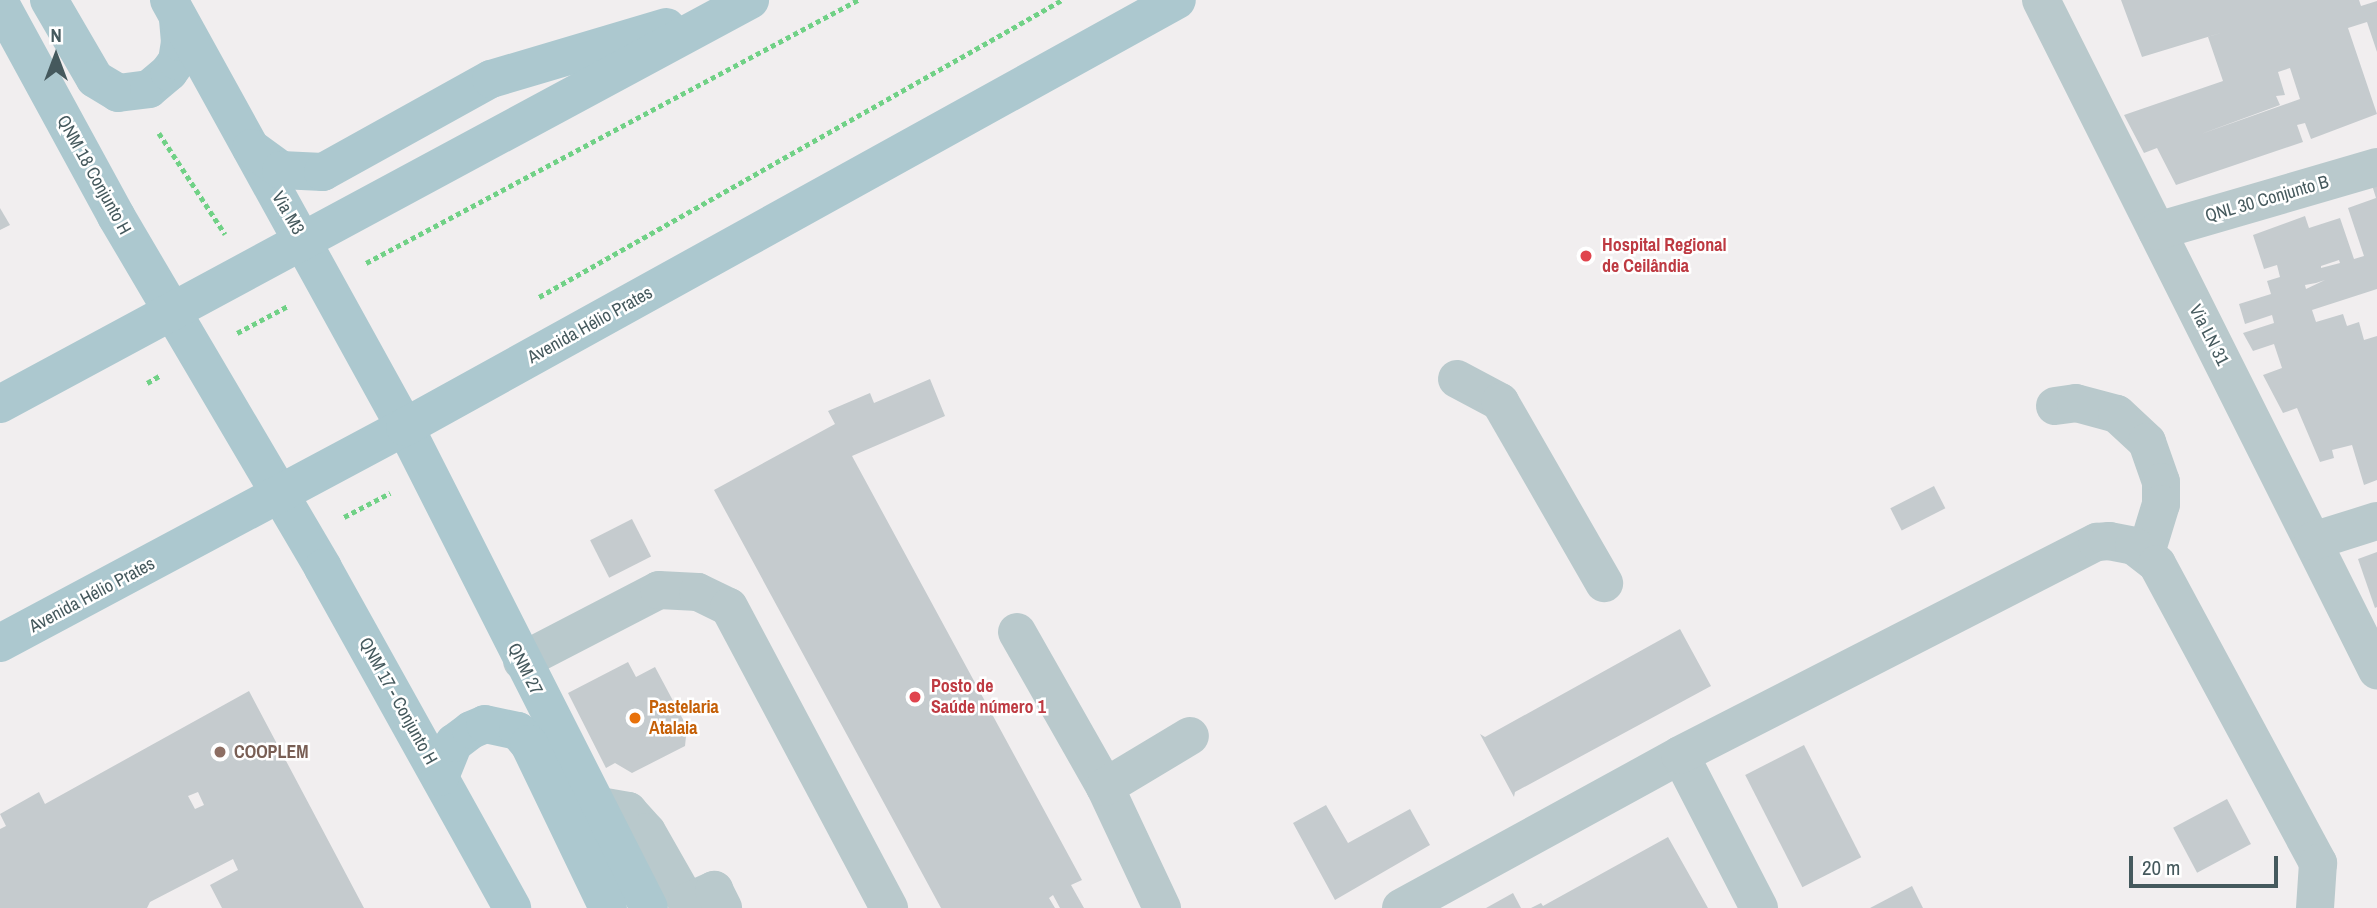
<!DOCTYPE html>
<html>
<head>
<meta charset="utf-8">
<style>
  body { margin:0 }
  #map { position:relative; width:2377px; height:908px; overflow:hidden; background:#f1eeef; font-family:"Archivo Narrow",sans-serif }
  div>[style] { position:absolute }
  .building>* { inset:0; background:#c5cbce; transform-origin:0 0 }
  .path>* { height:4.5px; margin-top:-2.25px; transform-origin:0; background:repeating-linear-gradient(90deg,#70d186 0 5px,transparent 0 8.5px) }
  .minor>* { height:38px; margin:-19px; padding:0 19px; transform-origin:19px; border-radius:19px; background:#b9c9cc }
  .major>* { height:38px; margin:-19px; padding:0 19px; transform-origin:19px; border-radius:19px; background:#acc8cf }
  .dots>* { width:19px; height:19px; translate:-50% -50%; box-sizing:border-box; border:4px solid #fff; border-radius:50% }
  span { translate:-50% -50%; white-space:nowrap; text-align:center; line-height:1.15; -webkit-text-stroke:5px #fff; paint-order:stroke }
  .street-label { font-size:18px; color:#45595d }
  .health-label { font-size:18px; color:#be3a42; font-weight:700 }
  .left { translate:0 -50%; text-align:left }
  .food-label { font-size:18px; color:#c56008; font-weight:700 }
  .education-label { font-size:18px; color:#785e54; font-weight:700 }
  .north { position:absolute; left:21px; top:21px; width:70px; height:70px; -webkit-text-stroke:5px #fff; paint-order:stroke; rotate:0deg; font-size:19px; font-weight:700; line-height:28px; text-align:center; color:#45595d }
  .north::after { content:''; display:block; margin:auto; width:24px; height:32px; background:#45595d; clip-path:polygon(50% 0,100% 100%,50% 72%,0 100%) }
  .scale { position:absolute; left:2129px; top:856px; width:149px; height:32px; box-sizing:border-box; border:4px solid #45595d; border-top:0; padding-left:9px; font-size:21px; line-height:24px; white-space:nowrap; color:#45595d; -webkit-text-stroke:5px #fff; paint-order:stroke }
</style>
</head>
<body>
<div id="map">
  <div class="building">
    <div style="clip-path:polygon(evenodd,2121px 0,2359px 0,2361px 6px,2377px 1px,2377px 52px,2367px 22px,2348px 28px,2377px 114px,2311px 139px,2305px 123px,2297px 125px,2303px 142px,2176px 185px,2157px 148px,2144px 153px,2124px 115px,2223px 81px,2208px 37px,2224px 32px,2142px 57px,2121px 0,2290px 68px,2300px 99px,2201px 134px,2280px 105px,2276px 96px,2285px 95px,2278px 72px,2290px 68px)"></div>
    <div style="clip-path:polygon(evenodd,2377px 184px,2377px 289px,2312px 310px,2316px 322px,2343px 314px,2347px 326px,2359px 322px,2364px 340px,2377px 336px,2377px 480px,2364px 485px,2352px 445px,2332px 450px,2334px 458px,2320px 462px,2297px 408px,2283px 413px,2263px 375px,2282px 368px,2274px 344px,2253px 351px,2243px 333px,2274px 323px,2272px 315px,2245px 324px,2239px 304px,2271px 294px,2267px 281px,2280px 277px,2277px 265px,2264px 269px,2253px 235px,2305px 216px,2309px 228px,2340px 218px,2354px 259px,2364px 256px,2348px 208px,2376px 198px,2372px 185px,2377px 184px,2339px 260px,2340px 263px,2321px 268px,2321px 266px,2339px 260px,2377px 184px,2325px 280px,2306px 289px,2305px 285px,2316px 283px,2325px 280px)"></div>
    <div style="clip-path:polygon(0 208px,10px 225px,0 230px)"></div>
    <div style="clip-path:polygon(930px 379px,945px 416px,852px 456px,1082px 880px,1071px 885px,1084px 908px,1060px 908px,1053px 895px,1049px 898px,1055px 908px,941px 908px,714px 490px,835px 424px,828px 411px,870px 393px,874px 403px)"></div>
    <div style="left:1934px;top:486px;width:25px;height:49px;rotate:63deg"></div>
    <div style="left:632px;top:519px;width:42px;height:47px;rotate:63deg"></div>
    <div style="clip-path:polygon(2377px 552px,2377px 607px,2375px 608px,2358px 559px)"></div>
    <div style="clip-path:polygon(1680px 629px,1711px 686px,1515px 792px,1514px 797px,1480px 734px,1485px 737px)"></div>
    <div style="clip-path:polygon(628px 662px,636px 677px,655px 667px,687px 727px,685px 746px,632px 773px,615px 763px,606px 768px,568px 693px)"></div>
    <div style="clip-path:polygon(evenodd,249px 691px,364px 908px,222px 908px,210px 885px,238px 870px,233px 859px,150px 902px,147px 908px,0 908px,0 829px,6px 826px,0 814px,39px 792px,45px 804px,249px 691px,198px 792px,204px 805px,195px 809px,188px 796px,198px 792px)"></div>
    <div style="left:1804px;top:745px;width:126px;height:66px;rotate:63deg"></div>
    <div style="left:2227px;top:799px;width:51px;height:61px;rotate:62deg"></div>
    <div style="clip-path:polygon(1326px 805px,1348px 843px,1410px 809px,1430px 845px,1335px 900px,1293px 823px)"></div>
    <div style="clip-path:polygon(1668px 837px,1708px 908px,1531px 908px,1541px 903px,1543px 906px)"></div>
    <div style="clip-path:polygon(1912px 886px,1923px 908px,1870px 908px)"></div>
    <div style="clip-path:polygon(1513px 893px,1521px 908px,1486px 908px)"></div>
  </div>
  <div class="path">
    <div style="left:159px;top:133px;width:121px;rotate:56.8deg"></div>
    <div style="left:366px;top:263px;width:558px;rotate:-28.13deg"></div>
    <div style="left:539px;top:297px;width:601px;rotate:-29.59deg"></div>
    <div style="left:237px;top:333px;width:58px;rotate:-27.9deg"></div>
    <div style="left:147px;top:383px;width:14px;rotate:-30deg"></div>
    <div style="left:344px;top:517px;width:52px;rotate:-27.6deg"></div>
  </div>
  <div class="minor">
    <div style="left:2041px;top:0;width:750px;rotate:63.37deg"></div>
    <div style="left:2157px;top:231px;width:229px;rotate:-16.2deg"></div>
    <div style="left:1457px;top:379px;width:49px;rotate:28.1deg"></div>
    <div style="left:1500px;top:402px;width:209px;rotate:60.1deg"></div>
    <div style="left:2055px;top:406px;width:21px;rotate:-8deg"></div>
    <div style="left:2076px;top:403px;width:42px;rotate:15deg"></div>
    <div style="left:2117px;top:414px;width:41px;rotate:43deg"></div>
    <div style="left:2147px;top:442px;width:42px;rotate:70.7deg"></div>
    <div style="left:2161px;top:482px;width:22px;rotate:90deg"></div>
    <div style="left:2161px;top:504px;width:51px;rotate:107deg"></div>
    <div style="left:2313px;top:541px;width:67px;rotate:-17.4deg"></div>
    <div style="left:1017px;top:632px;width:178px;rotate:60.4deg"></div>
    <div style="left:1105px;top:787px;width:134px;rotate:64.8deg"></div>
    <div style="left:522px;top:661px;width:154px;rotate:-27.4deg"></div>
    <div style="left:659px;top:590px;width:39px;rotate:3deg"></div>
    <div style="left:698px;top:592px;width:34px;rotate:26deg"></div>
    <div style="left:729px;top:607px;width:341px;rotate:62deg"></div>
    <div style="left:1105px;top:787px;width:99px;rotate:-31deg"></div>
    <div style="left:594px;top:805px;width:35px;rotate:10deg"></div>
    <div style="left:628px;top:811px;width:28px;rotate:48deg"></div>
    <div style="left:647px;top:832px;width:81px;rotate:60.3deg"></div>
    <div style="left:687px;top:902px;width:30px;rotate:-24deg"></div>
    <div style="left:714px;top:890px;width:20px;rotate:63deg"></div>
    <div style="left:1401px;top:908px;width:318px;rotate:-28.7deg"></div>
    <div style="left:1759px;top:908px;width:172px;rotate:-117.3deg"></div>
    <div style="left:1680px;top:755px;width:468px;rotate:-27.1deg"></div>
    <div style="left:2097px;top:542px;width:12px;rotate:-5deg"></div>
    <div style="left:2109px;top:541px;width:25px;rotate:11deg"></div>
    <div style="left:2134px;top:546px;width:29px;rotate:38deg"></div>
    <div style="left:2157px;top:564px;width:340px;rotate:61.7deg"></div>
    <div style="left:2318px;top:863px;width:45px;rotate:93.8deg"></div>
  </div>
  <div class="major">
    <div style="left:49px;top:0;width:91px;rotate:59.8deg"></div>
    <div style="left:95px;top:79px;width:27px;rotate:31deg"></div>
    <div style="left:118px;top:93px;width:31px;rotate:-7deg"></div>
    <div style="left:149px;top:89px;width:26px;rotate:-40deg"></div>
    <div style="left:169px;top:72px;width:14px;rotate:-54deg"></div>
    <div style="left:177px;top:61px;width:19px;rotate:-81deg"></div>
    <div style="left:180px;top:42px;width:25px;rotate:-95deg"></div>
    <div style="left:169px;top:0;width:488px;rotate:61.1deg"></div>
    <div style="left:405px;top:427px;width:539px;rotate:63.1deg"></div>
    <div style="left:0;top:3px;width:243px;rotate:61.4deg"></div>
    <div style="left:116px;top:216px;width:408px;rotate:59.5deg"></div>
    <div style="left:323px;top:568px;width:389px;rotate:60.9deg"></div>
    <div style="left:251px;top:148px;width:37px;rotate:36deg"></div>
    <div style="left:281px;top:170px;width:42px;rotate:2.7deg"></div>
    <div style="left:323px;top:172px;width:192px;rotate:-29deg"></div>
    <div style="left:491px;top:79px;width:183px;rotate:-16.5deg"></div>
    <div style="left:0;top:404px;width:852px;rotate:-28.31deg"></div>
    <div style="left:0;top:643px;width:459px;rotate:-28.1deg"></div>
    <div style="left:405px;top:427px;width:882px;rotate:-28.95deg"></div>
    <div style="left:440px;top:777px;width:37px;rotate:-68deg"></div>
    <div style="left:454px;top:743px;width:21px;rotate:-37deg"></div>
    <div style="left:471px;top:730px;width:15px;rotate:-23deg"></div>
    <div style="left:485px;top:724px;width:34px;rotate:12deg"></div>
    <div style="left:518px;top:731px;width:17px;rotate:50deg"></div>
    <div style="left:529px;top:744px;width:182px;rotate:64.3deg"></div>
  </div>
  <div class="dots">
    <div style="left:1586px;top:256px;background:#e0444e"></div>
    <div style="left:915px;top:697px;background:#e0444e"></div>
    <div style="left:635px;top:718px;background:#e8710a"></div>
    <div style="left:220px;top:752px;background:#8d6e63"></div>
  </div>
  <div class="street-label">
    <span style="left:94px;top:175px;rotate:61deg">QNM 18 Conjunto H</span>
    <span style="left:2267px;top:199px;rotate:-16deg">QNL 30 Conjunto B</span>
    <span style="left:288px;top:213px;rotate:60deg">Via M3</span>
    <span style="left:590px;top:325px;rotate:-29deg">Avenida Hélio Prates</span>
    <span style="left:2209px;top:335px;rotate:63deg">Via LN 31</span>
    <span style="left:92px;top:595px;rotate:-28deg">Avenida Hélio Prates</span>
    <span style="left:525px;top:669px;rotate:63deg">QNM 27</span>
    <span style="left:398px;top:701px;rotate:61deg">QNM 17 - Conjunto H</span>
  </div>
  <div class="health-label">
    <span class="left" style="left:1602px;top:256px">Hospital Regional<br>de Ceilândia</span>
    <span class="left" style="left:931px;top:697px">Posto de<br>Saúde número 1</span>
  </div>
  <div class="food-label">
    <span class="left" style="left:649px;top:718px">Pastelaria<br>Atalaia</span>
  </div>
  <div class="education-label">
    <span class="left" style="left:234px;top:752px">COOPLEM</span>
  </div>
  <div class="north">N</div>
  <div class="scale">20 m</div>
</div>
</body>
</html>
